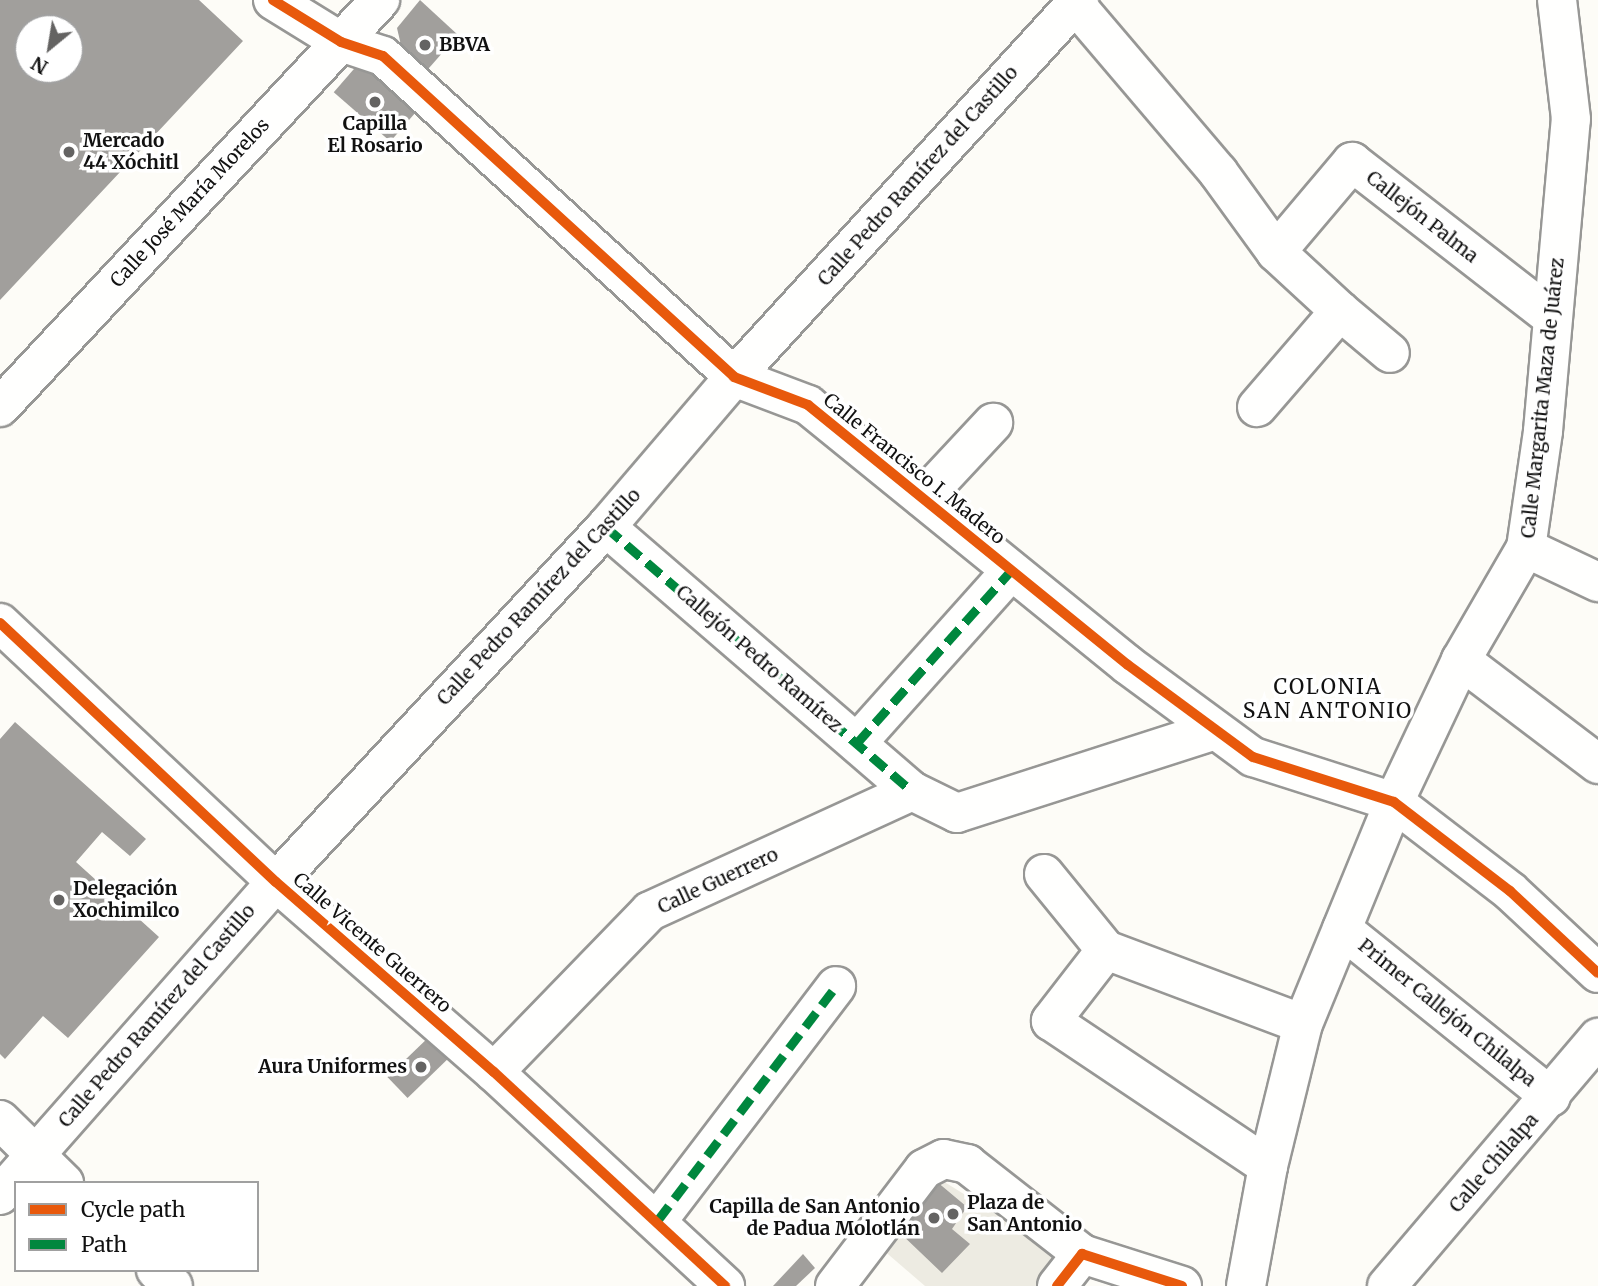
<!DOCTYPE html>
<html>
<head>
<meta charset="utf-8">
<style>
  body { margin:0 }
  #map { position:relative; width:1598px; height:1286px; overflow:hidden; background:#fdfcf7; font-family:Merriweather,serif }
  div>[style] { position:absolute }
  .plaza>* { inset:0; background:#edebe2 }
  .building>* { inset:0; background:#a19f9c; transform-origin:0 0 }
  .roads { filter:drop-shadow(2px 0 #979795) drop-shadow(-2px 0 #979795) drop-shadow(0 2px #979795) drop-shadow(0 -2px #979795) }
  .minor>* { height:38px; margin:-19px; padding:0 19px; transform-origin:19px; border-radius:19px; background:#fffffe }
  .quiet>* { height:9px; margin-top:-4.5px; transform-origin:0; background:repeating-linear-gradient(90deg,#00873e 0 18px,transparent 0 27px) }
  .cycleway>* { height:10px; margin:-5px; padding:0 5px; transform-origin:5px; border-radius:5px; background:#e8590c }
  .dots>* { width:19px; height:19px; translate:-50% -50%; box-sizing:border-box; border:4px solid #fff; border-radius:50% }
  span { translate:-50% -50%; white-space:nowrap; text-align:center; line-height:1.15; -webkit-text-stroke:7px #fff; paint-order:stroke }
  .poi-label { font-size:19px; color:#111; font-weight:700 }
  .left { translate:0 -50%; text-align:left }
  .right { translate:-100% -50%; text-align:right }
  .street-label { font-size:19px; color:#111 }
  .neighbourhood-label { font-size:21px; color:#111; letter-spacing:2px }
  .legend { position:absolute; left:14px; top:1181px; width:245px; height:91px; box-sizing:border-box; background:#fff; border:2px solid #a0a0a0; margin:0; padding:9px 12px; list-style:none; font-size:21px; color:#111 }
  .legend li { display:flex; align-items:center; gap:14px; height:35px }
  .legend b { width:35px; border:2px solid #a0a0a0 }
  .north { position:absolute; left:14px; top:14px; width:70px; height:70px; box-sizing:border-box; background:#fff; border:2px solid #a0a0a0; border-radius:50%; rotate:210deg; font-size:19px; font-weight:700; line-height:28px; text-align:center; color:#111 }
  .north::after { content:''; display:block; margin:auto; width:24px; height:32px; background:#646362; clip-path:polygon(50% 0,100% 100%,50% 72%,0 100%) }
</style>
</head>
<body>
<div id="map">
  <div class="plaza">
    <div style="clip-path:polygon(938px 1178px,1061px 1254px,1036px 1286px,925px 1286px,882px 1249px)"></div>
  </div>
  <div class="building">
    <div style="clip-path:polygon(evenodd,0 0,199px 0,243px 41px,0 300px,0 0,28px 28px,70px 28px,70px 70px,28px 70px,28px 28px)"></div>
    <div style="clip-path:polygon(420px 0,458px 35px,422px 76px,403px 54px,397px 28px)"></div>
    <div style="left:360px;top:62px;width:75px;height:40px;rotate:41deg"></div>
    <div style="clip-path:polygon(15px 722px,146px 839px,130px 856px,102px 832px,76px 862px,159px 937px,68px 1038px,43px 1016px,5px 1059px,0 1054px,0 739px)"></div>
    <div style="left:432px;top:1034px;width:29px;height:62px;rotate:46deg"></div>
    <div style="clip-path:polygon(936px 1181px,967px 1207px,952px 1229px,970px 1244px,942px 1273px,898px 1231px)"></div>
    <div style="clip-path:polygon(803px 1254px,815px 1268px,796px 1286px,773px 1286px)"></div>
  </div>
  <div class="roads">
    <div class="minor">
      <div style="left:273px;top:0;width:80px;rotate:31.7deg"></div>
      <div style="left:341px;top:42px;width:44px;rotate:18.4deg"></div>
      <div style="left:383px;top:56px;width:476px;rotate:42.4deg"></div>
      <div style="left:734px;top:377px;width:79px;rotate:20.7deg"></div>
      <div style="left:808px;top:405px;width:412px;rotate:39.1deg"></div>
      <div style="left:1128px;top:665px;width:155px;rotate:36.4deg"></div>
      <div style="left:1253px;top:757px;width:148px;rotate:17.7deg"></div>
      <div style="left:1394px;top:802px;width:146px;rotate:37.5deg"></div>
      <div style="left:1510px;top:891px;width:120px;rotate:43deg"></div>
      <div style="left:1075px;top:4px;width:221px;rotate:49.6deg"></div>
      <div style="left:1218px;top:172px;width:99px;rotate:54.1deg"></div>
      <div style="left:1276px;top:252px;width:87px;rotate:42.7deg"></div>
      <div style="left:1340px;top:311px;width:127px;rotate:130.8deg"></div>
      <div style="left:1276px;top:252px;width:118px;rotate:-49.8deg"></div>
      <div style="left:1352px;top:162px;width:254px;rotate:37.8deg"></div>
      <div style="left:1340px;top:311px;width:65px;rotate:40deg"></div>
      <div style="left:0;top:407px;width:557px;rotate:-46.96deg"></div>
      <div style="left:923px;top:498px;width:103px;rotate:-47deg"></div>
      <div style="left:606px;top:527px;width:404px;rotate:40.8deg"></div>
      <div style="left:912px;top:791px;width:50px;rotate:26.1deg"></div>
      <div style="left:957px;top:813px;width:271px;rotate:-17.8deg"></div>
      <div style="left:1526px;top:548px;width:80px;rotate:25.3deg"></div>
      <div style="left:0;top:623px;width:378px;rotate:43.2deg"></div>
      <div style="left:276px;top:882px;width:289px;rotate:41.1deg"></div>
      <div style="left:494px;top:1072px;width:315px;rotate:42.8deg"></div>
      <div style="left:1461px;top:660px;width:172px;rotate:37.2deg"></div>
      <div style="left:857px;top:743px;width:231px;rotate:-48.2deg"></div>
      <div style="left:1044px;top:874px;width:98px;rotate:50.8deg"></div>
      <div style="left:1342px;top:929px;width:268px;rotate:38.8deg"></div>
      <div style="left:1106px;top:950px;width:90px;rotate:127.8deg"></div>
      <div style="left:1051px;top:1021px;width:261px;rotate:33.8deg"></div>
      <div style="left:1106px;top:950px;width:210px;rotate:20.6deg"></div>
      <div style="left:494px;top:1072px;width:224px;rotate:-45.9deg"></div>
      <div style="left:650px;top:911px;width:288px;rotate:-24.6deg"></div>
      <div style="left:0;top:1120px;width:90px;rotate:44.5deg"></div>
      <div style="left:0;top:1195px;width:417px;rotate:-48.6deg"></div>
      <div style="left:276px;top:882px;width:485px;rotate:-47.1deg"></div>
      <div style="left:606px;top:527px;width:197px;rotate:-49.5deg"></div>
      <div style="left:734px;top:377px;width:511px;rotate:-47.54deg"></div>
      <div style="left:658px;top:1220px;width:294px;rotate:-52.7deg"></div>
      <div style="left:156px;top:1270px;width:23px;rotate:43deg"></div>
      <div style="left:835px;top:1286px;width:147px;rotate:-52.7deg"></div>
      <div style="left:924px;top:1169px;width:22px;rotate:-27deg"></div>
      <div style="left:944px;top:1159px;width:24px;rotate:12deg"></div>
      <div style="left:967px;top:1164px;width:146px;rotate:38deg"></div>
      <div style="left:1057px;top:1286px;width:41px;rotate:-52deg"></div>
      <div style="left:1082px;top:1254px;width:105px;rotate:17.7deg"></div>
      <div style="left:1246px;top:1286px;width:122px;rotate:-79.6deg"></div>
      <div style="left:1268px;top:1166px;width:146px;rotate:-76.2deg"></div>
      <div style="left:1303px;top:1024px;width:240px;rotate:-67.7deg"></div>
      <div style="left:1394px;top:802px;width:157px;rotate:-64.7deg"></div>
      <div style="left:1461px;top:660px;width:129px;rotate:-59.9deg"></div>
      <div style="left:1526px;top:548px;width:118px;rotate:-81.7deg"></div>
      <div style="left:1543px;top:431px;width:313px;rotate:-84.9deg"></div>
      <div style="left:1571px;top:119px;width:120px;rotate:-96.7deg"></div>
      <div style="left:1387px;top:1286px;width:326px;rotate:-49.6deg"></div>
    </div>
  </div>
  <div class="quiet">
    <div style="left:606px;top:527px;width:404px;rotate:40.8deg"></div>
    <div style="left:857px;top:743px;width:231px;rotate:-48.2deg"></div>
    <div style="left:658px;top:1220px;width:294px;rotate:-52.7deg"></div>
  </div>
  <div class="cycleway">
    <div style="left:273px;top:0;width:80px;rotate:31.7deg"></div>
    <div style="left:341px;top:42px;width:44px;rotate:18.4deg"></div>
    <div style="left:383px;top:56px;width:476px;rotate:42.4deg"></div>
    <div style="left:734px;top:377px;width:79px;rotate:20.7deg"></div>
    <div style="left:808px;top:405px;width:412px;rotate:39.1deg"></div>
    <div style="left:1128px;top:665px;width:155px;rotate:36.4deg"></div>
    <div style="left:1253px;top:757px;width:148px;rotate:17.7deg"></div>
    <div style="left:1394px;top:802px;width:146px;rotate:37.5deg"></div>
    <div style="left:1510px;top:891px;width:120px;rotate:43deg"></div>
    <div style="left:0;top:623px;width:378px;rotate:43.2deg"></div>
    <div style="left:276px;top:882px;width:289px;rotate:41.1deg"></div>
    <div style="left:494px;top:1072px;width:315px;rotate:42.8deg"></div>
    <div style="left:1057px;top:1286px;width:41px;rotate:-52deg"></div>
    <div style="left:1082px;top:1254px;width:105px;rotate:17.7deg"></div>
  </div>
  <div class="dots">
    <div style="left:425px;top:45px;background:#646362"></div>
    <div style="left:375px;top:102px;background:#646362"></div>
    <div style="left:69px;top:152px;background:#646362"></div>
    <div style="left:59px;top:900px;background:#646362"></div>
    <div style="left:421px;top:1067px;background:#646362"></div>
    <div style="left:953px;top:1214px;background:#646362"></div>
    <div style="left:934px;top:1218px;background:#646362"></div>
  </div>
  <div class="poi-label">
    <span class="left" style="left:439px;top:45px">BBVA</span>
    <span style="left:375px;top:135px">Capilla<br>El Rosario</span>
    <span class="left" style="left:83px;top:152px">Mercado<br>44 Xóchitl</span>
    <span class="left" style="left:73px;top:900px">Delegación<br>Xochimilco</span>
    <span class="right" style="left:407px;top:1067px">Aura Uniformes</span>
    <span class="left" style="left:967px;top:1214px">Plaza de<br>San Antonio</span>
    <span class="right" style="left:920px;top:1218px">Capilla de San Antonio<br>de Padua Molotlán</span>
  </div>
  <div class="street-label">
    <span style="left:918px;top:176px;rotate:-48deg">Calle Pedro Ramírez del Castillo</span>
    <span style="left:190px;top:203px;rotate:-47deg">Calle José María Morelos</span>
    <span style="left:1422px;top:217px;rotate:38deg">Callejón Palma</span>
    <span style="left:1543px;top:398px;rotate:-84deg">Calle Margarita Maza de Juárez</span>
    <span style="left:914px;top:469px;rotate:39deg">Calle Francisco I. Madero</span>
    <span style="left:539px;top:597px;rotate:-47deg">Calle Pedro Ramírez del Castillo</span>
    <span style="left:759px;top:659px;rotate:41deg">Callejón Pedro Ramírez</span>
    <span style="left:718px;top:881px;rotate:-25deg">Calle Guerrero</span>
    <span style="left:372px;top:943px;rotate:41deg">Calle Vicente Guerrero</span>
    <span style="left:1447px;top:1013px;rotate:39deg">Primer Callejón Chilalpa</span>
    <span style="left:157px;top:1016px;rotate:-49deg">Calle Pedro Ramírez del Castillo</span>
    <span style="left:1494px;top:1163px;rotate:-49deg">Calle Chilalpa</span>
  </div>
  <div class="neighbourhood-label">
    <span style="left:1328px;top:699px">COLONIA<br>SAN ANTONIO</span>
  </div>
  <ul class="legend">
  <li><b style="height:9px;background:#e8590c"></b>Cycle path</li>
  <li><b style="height:9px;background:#00873e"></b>Path</li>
  </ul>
  <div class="north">N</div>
</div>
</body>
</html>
